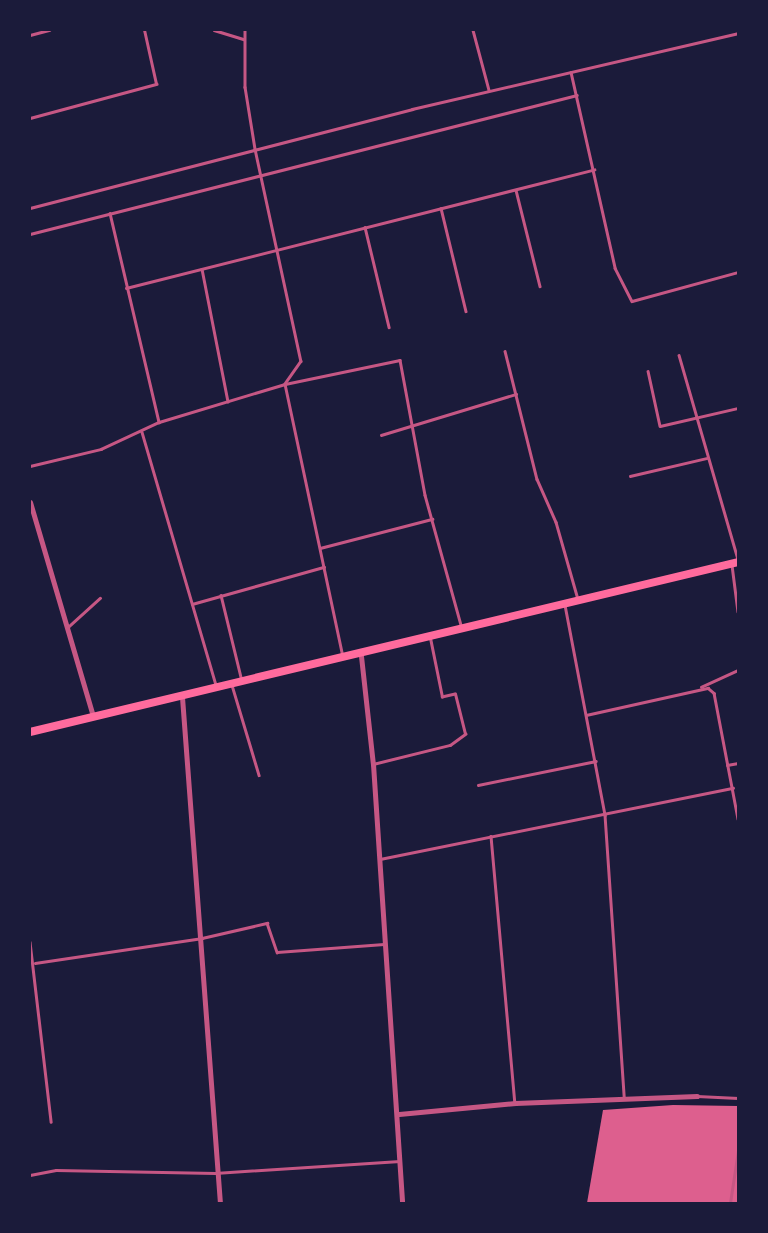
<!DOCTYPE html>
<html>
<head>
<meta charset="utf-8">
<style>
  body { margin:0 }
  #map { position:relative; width:768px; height:1233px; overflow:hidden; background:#1b1b3a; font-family:Barlow,sans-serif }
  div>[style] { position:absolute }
  .building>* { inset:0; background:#dd5f8e }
  .service>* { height:2.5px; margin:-1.25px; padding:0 1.25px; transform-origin:1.25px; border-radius:1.25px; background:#c65784 }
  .minor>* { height:5px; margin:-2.5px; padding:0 2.5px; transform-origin:2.5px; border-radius:2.5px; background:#c65784 }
  .secondary>* { height:8px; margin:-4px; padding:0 4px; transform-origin:4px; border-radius:4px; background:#ff6b9d }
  span { translate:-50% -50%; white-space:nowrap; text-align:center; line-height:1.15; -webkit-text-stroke:4px #1b1b3a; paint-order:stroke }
  .frame { position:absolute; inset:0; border:31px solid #1b1b3a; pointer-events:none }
</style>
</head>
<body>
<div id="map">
  <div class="building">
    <div style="clip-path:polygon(673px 1105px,738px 1106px,738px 1203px,587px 1203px,603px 1110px)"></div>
  </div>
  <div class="service">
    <div style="left:214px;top:30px;width:31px;rotate:17deg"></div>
    <div style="left:245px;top:30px;width:57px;rotate:90deg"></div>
    <div style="left:245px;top:87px;width:63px;rotate:80.8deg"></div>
    <div style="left:255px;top:149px;width:217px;rotate:77.8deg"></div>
    <div style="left:301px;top:361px;width:28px;rotate:125deg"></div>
    <div style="left:285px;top:384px;width:278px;rotate:78deg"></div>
    <div style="left:473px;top:30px;width:62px;rotate:75.1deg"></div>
    <div style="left:30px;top:35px;width:20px;rotate:-15deg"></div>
    <div style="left:571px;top:72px;width:201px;rotate:77.3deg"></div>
    <div style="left:615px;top:268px;width:37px;rotate:63deg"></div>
    <div style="left:632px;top:301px;width:110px;rotate:-15.3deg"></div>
    <div style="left:30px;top:118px;width:131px;rotate:-15.1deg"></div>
    <div style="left:156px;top:84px;width:55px;rotate:-102.5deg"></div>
    <div style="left:516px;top:190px;width:99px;rotate:76deg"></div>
    <div style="left:30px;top:208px;width:395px;rotate:-14.5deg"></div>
    <div style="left:412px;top:109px;width:335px;rotate:-13.1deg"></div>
    <div style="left:441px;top:208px;width:106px;rotate:76.4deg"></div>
    <div style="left:110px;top:213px;width:215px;rotate:76.8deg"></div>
    <div style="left:365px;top:227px;width:103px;rotate:76.5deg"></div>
    <div style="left:30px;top:234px;width:564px;rotate:-14.26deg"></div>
    <div style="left:202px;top:269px;width:135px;rotate:78.9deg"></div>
    <div style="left:126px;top:288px;width:483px;rotate:-14.2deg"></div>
    <div style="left:505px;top:351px;width:132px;rotate:76deg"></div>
    <div style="left:537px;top:479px;width:47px;rotate:66.2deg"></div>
    <div style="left:556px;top:522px;width:80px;rotate:74.1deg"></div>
    <div style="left:679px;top:355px;width:213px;rotate:73.9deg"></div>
    <div style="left:648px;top:371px;width:56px;rotate:77.7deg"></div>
    <div style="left:660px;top:426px;width:80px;rotate:-13deg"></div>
    <div style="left:142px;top:432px;width:264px;rotate:73.7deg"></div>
    <div style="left:381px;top:435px;width:141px;rotate:-16.9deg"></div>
    <div style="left:30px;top:466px;width:73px;rotate:-13.5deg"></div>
    <div style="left:101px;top:449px;width:64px;rotate:-25deg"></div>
    <div style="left:159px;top:422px;width:132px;rotate:-16.8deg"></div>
    <div style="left:285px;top:384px;width:117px;rotate:-11.8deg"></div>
    <div style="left:400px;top:360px;width:137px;rotate:79.5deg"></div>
    <div style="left:425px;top:495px;width:138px;rotate:74.5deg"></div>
    <div style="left:630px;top:476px;width:79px;rotate:-13.2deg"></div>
    <div style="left:320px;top:548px;width:116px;rotate:-14.5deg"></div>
    <div style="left:732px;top:565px;width:47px;rotate:82.7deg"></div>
    <div style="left:221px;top:595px;width:89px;rotate:76.3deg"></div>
    <div style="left:192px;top:604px;width:137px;rotate:-15.7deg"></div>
    <div style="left:565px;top:605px;width:214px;rotate:79.2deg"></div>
    <div style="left:605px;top:815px;width:283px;rotate:86.1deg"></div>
    <div style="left:68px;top:627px;width:43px;rotate:-42.2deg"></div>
    <div style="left:232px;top:685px;width:94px;rotate:73.3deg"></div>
    <div style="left:701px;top:687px;width:41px;rotate:-24.7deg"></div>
    <div style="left:586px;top:715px;width:125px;rotate:-12.5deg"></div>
    <div style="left:708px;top:688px;width:8px;rotate:40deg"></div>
    <div style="left:714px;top:693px;width:128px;rotate:79.2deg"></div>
    <div style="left:373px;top:764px;width:79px;rotate:-13.9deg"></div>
    <div style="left:450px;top:745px;width:19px;rotate:-36deg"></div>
    <div style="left:465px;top:734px;width:41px;rotate:-104deg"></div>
    <div style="left:455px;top:694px;width:13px;rotate:167deg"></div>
    <div style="left:442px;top:697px;width:60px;rotate:-101.5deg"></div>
    <div style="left:727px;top:765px;width:11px;rotate:-10deg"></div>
    <div style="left:478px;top:785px;width:120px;rotate:-11.5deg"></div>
    <div style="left:491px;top:836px;width:268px;rotate:84.9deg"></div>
    <div style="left:380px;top:859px;width:360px;rotate:-11.4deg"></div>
    <div style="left:30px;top:942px;width:181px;rotate:83.3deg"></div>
    <div style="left:35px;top:963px;width:169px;rotate:-8.5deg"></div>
    <div style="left:202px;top:938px;width:67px;rotate:-13deg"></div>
    <div style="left:267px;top:923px;width:31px;rotate:71deg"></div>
    <div style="left:277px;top:952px;width:107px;rotate:-4.3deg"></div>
    <div style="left:697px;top:1096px;width:41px;rotate:2.8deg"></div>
    <div style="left:30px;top:1175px;width:26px;rotate:-11deg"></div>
    <div style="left:56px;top:1170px;width:159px;rotate:1.1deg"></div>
    <div style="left:215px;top:1173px;width:185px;rotate:-3.7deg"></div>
    <div style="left:730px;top:1203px;width:53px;rotate:-81.3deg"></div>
  </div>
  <div class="minor">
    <div style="left:30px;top:502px;width:223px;rotate:73.6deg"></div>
    <div style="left:361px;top:656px;width:109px;rotate:83.7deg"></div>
    <div style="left:373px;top:764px;width:440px;rotate:86.2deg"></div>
    <div style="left:182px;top:697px;width:507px;rotate:85.71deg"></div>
    <div style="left:399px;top:1114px;width:117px;rotate:-5.4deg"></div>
    <div style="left:515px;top:1103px;width:182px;rotate:-2.2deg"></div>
  </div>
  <div class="secondary">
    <div style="left:30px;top:732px;width:728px;rotate:-13.5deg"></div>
  </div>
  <div class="frame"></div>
</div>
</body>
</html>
